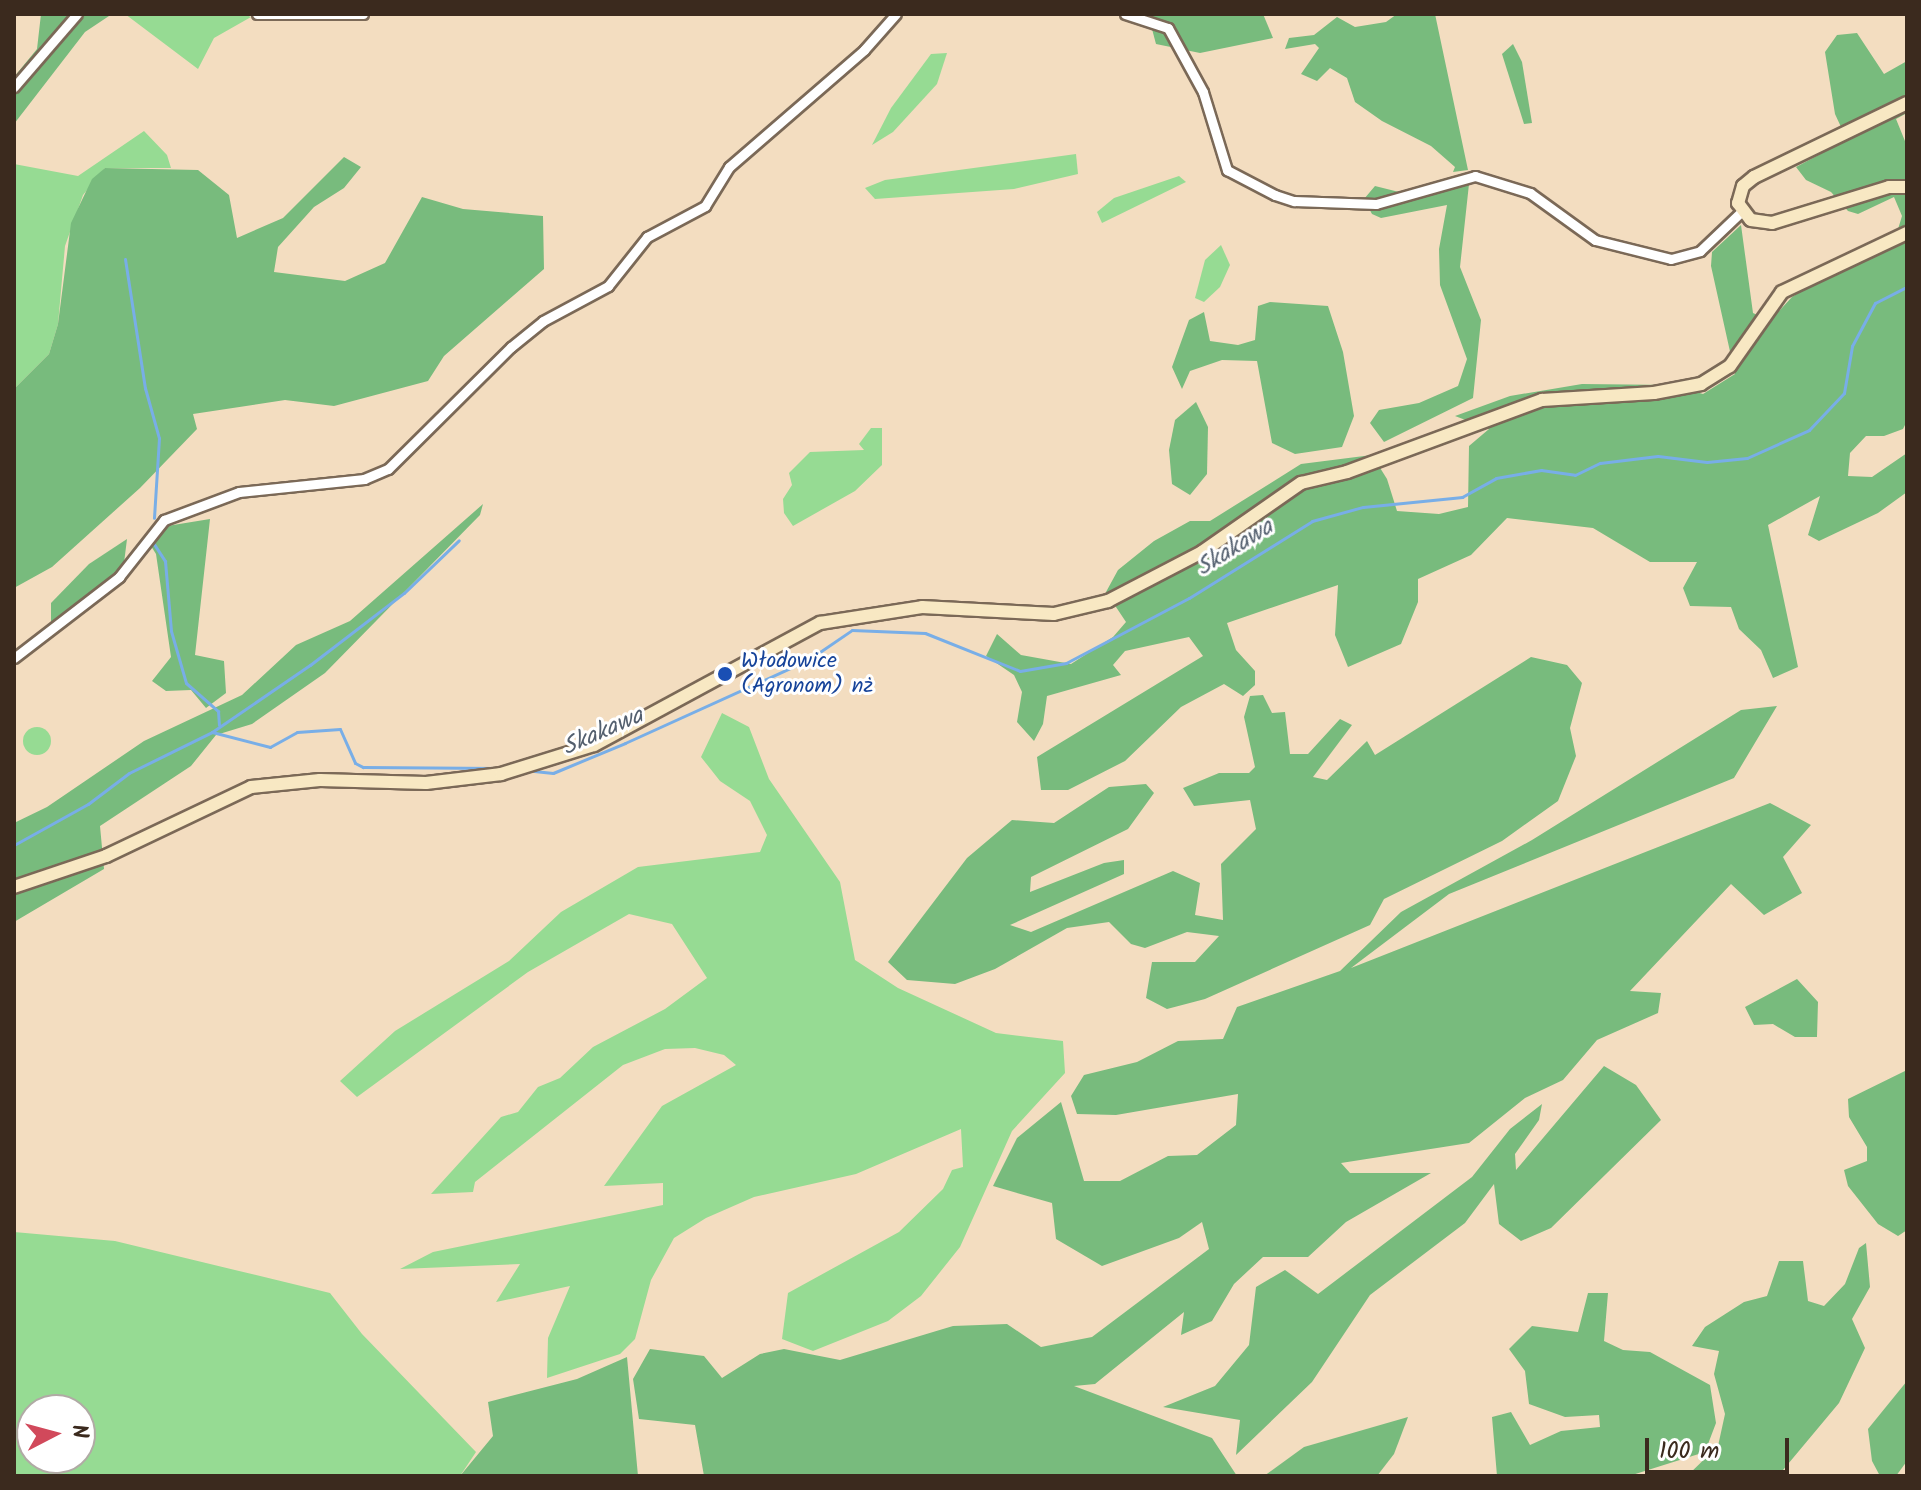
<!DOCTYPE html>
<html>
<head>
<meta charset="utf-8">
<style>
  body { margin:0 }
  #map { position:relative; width:1921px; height:1490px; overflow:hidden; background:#f3ddc0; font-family:Kalam,sans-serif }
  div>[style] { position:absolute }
  .green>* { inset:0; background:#96db93 }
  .round { border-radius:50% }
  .forest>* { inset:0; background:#78bb7d }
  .stream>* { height:3px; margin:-1.5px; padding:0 1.5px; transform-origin:1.5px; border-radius:1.5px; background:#78aee7 }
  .roads { filter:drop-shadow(2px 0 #7b6957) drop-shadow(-2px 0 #7b6957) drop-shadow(0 2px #7b6957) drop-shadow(0 -2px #7b6957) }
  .street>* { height:9px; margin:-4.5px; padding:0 4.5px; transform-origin:4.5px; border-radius:4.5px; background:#fff }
  .secondary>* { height:12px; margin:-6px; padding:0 6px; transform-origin:6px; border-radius:6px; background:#f8e8c3 }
  .dots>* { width:22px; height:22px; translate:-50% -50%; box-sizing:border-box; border:4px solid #fff; border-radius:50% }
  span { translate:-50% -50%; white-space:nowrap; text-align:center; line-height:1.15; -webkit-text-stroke:6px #fff; paint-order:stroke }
  .transit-label { font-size:22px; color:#164399 }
  .left { translate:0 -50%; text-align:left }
  .water-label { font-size:24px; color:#535f6e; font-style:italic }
  .frame { position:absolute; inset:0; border:16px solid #3b2a1e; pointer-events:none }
  .north { position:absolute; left:16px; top:1394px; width:80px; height:80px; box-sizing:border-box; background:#fff; border:2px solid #b1aaa5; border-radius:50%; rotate:84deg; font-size:22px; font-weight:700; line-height:32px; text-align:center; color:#3b2a1e }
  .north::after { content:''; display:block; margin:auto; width:28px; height:36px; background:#d1495b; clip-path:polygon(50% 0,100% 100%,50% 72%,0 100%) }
  .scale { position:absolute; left:1645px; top:1438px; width:144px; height:36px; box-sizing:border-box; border:4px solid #3b2a1e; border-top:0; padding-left:10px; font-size:24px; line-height:28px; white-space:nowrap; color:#3b2a1e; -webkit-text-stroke:6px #fff; paint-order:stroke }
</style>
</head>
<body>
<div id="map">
  <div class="green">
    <div style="clip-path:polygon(125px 14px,244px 14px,251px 17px,214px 38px,198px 69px)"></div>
    <div style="clip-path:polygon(947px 53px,937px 84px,893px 132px,872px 145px,891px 108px,931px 54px)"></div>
    <div style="clip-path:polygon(144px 131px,167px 155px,171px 168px,105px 168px,83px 195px,65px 246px,58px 324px,49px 354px,14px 389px,14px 164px,78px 176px)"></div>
    <div style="clip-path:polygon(1076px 154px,1078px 174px,1014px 189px,875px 199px,865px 188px,885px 180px)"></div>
    <div style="clip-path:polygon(1179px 176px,1186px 182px,1102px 223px,1097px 212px,1114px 198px)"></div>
    <div style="clip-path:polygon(1221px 245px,1230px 265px,1220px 287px,1204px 302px,1195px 298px,1205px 260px)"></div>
    <div style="clip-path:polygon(871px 428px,882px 428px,882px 465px,855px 491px,793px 526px,784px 513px,783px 499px,792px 485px,789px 473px,810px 452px,864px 450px,859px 444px)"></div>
    <div style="clip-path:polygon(722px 713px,749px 727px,769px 779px,840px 882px,855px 960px,898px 988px,996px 1033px,1063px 1041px,1065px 1073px,1012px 1131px,960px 1247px,921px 1296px,888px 1321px,813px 1351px,782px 1339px,788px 1293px,899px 1232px,943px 1189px,952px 1170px,963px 1167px,961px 1129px,856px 1174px,754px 1197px,706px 1218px,674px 1238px,651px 1280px,635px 1339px,620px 1354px,547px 1378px,548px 1338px,570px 1286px,496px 1302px,520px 1264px,400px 1269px,433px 1252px,663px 1205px,663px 1183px,604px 1186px,662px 1106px,736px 1065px,724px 1055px,695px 1048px,665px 1049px,623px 1065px,475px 1182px,473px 1192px,431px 1194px,501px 1117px,518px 1112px,538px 1087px,560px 1078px,593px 1047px,665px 1009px,707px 978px,672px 924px,629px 914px,528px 972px,357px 1097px,340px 1081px,395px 1031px,509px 961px,561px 912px,638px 867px,760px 852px,767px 835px,750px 801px,720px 781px,701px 757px)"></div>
    <div class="round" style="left:23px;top:727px;width:28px;height:28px"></div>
    <div style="clip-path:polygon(evenodd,14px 1232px,115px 1241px,330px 1293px,362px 1334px,476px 1452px,460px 1476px,14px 1476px,14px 1232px,32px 1410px,80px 1410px,80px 1458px,32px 1458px,32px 1410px)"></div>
  </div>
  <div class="forest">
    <div style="clip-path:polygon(41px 14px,112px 14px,85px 32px,14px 124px,14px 77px,37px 49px)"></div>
    <div style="clip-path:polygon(1148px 14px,1263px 14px,1273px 38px,1200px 53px,1156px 44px)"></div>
    <div style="clip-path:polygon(1397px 14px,1435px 14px,1468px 170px,1453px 172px,1455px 167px,1431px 146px,1382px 121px,1355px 102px,1347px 78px,1330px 68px,1317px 81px,1301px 74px,1319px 48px,1315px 44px,1285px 49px,1289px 38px,1314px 35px,1337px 17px,1355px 27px,1386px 22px)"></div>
    <div style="clip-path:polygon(1857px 33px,1884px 74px,1907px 61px,1907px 113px,1896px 119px,1907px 146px,1907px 421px,1903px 429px,1884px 436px,1866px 436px,1850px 453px,1848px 476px,1872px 477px,1907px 453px,1907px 492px,1878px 513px,1819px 541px,1808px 535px,1820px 496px,1768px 525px,1798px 667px,1773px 678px,1761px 650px,1739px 629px,1731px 607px,1690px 606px,1683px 588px,1697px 562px,1650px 562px,1593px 528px,1507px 518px,1471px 555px,1418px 579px,1418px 602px,1401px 644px,1348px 667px,1335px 635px,1338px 585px,1227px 623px,1236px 650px,1255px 671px,1255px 685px,1243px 696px,1224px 684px,1181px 707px,1125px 761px,1068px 790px,1041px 790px,1037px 757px,1203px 656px,1189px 637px,1125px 651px,1113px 665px,1121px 675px,1047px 696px,1043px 724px,1034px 741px,1017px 722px,1022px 692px,1014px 675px,986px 656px,997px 634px,1021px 655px,1071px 664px,1113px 637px,1126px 622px,1106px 592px,1118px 570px,1154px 541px,1190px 521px,1210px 521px,1301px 464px,1372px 455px,1387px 479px,1397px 511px,1439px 514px,1468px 507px,1469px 446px,1489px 429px,1455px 416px,1510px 396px,1582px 384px,1672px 385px,1703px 394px,1735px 374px,1711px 266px,1712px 252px,1741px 225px,1753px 313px,1770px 321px,1792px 297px,1834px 271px,1892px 249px,1902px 216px,1894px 197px,1858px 214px,1848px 211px,1831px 192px,1806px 180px,1796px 167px,1847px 140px,1835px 114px,1825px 52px,1837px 35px)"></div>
    <div style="clip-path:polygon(1513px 44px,1522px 62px,1532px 123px,1524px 124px,1502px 54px)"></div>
    <div style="clip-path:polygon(344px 157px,361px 167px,344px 188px,314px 207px,278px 247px,274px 272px,345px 281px,385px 263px,422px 197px,463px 209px,543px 216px,544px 269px,444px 356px,428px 381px,334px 406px,285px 400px,193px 414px,197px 429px,140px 488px,52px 567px,14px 588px,14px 389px,49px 354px,58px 324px,71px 223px,92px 179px,105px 168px,198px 170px,229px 195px,237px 238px,283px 218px)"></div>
    <div style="clip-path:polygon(1449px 184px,1469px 184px,1460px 267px,1481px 320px,1473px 398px,1384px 442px,1370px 423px,1379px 410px,1419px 403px,1458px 386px,1467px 359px,1440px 285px,1439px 249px,1447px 205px,1381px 218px,1372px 214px,1364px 199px,1375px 186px,1419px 197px)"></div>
    <div style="clip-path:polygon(1270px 302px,1328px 306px,1343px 352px,1354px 416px,1342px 447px,1295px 454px,1272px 443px,1257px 361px,1222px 360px,1190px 371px,1182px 389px,1172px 367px,1189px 320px,1204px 312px,1210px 341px,1238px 345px,1255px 340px,1258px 306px)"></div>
    <div style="clip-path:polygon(1196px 402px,1208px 427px,1207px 474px,1190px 495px,1172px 484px,1169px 450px,1175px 420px)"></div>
    <div style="clip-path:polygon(483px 504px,480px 515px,325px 673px,252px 724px,216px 735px,191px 766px,100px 826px,104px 869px,14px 922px,14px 823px,47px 807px,144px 741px,242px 695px,296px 645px,350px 621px)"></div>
    <div style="clip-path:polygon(210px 519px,195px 655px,224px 661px,226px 693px,206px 708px,191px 690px,166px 691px,152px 681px,171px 657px,156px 554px,151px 546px,161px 527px)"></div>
    <div style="clip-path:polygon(127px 539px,124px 563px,75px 611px,51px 624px,51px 603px,89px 564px)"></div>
    <div style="clip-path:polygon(1531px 657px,1567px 665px,1582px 683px,1570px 728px,1576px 756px,1558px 801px,1502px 841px,1384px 899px,1370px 925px,1205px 999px,1167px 1009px,1146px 998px,1152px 962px,1195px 962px,1219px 936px,1187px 932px,1145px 948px,1131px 944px,1109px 922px,1067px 928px,995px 969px,955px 984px,907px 980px,888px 962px,967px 858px,1012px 820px,1054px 823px,1109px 787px,1146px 784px,1154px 793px,1128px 829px,1031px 877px,1030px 892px,1104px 863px,1124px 860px,1124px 874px,1010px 925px,1031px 932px,1173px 871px,1200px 883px,1195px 915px,1223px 920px,1221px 864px,1256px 829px,1250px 800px,1194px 806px,1183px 788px,1219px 773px,1249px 773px,1255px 767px,1244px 717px,1250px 696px,1263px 695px,1272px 713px,1285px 712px,1290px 754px,1308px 754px,1340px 719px,1352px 725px,1313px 777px,1327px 780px,1367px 741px,1375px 755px)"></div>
    <div style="clip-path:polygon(1777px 706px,1734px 778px,1449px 894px,1351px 968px,1770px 803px,1811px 825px,1783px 857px,1802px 893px,1764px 915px,1731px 884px,1630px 991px,1661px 993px,1658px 1013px,1597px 1040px,1563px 1080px,1525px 1098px,1469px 1143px,1341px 1163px,1350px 1173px,1431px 1173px,1346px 1222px,1308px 1257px,1263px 1257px,1234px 1284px,1212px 1321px,1181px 1335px,1184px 1312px,1095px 1384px,1074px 1386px,1212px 1438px,1237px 1476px,704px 1476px,695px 1425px,639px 1419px,633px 1379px,650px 1349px,704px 1356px,722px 1378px,760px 1354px,784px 1349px,840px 1360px,953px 1326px,1007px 1324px,1041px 1347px,1092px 1337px,1209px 1249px,1202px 1222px,1179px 1238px,1102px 1266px,1056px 1239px,1052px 1203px,993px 1186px,1017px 1138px,1061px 1102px,1084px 1181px,1120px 1181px,1168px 1156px,1197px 1155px,1236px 1125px,1238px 1094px,1116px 1115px,1077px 1114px,1071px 1096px,1084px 1075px,1137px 1062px,1178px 1041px,1223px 1039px,1237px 1007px,1340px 971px,1401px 912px,1532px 840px,1741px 710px)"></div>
    <div style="clip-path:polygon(1797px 979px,1818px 1002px,1817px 1037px,1795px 1037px,1773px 1024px,1754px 1025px,1745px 1007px)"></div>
    <div style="clip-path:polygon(1604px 1066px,1636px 1085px,1661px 1120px,1551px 1228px,1521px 1241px,1499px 1224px,1494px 1184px,1465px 1223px,1370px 1295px,1312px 1382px,1236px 1455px,1240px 1420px,1163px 1407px,1215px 1386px,1249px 1345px,1256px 1287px,1285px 1270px,1318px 1294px,1472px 1177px,1510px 1129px,1542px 1104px,1539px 1120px,1515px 1154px,1516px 1170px)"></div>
    <div style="clip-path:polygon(1907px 1070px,1907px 1230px,1898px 1236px,1878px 1224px,1848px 1186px,1844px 1170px,1867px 1161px,1867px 1147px,1849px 1117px,1848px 1099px)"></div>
    <div style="clip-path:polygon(1866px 1243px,1870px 1287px,1852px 1319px,1865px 1348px,1839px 1403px,1778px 1476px,1687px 1476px,1718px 1446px,1725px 1414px,1714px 1374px,1719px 1351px,1692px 1346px,1705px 1327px,1744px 1302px,1767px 1296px,1779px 1261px,1803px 1261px,1808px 1301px,1824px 1306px,1845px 1284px,1859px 1248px)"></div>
    <div style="clip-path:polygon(1588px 1293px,1608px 1293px,1604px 1341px,1623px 1350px,1650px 1352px,1710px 1385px,1716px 1423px,1705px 1452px,1629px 1476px,1497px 1476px,1492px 1417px,1511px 1412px,1530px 1445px,1561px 1431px,1600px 1427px,1599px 1415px,1565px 1417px,1529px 1404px,1525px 1371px,1509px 1349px,1532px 1326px,1578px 1332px)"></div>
    <div style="clip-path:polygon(627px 1357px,638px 1476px,460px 1476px,493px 1436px,488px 1402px,577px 1379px)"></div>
    <div style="clip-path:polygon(1907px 1381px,1907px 1461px,1896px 1476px,1880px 1476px,1872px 1461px,1868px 1429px)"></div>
    <div style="clip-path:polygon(1408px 1417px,1394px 1454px,1377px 1476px,1264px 1476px,1304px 1447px)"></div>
  </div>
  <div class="stream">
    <div style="left:125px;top:259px;width:131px;rotate:81.2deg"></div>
    <div style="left:145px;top:388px;width:52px;rotate:74.4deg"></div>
    <div style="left:159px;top:438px;width:80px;rotate:93.6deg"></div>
    <div style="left:152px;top:541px;width:24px;rotate:57deg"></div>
    <div style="left:165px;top:561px;width:70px;rotate:85.1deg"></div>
    <div style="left:171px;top:631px;width:54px;rotate:73.9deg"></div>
    <div style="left:186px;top:683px;width:43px;rotate:41.2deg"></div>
    <div style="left:218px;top:711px;width:14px;rotate:86deg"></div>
    <div style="left:212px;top:732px;width:60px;rotate:14.5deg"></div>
    <div style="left:270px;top:747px;width:31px;rotate:-29deg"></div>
    <div style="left:297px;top:732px;width:43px;rotate:-4deg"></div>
    <div style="left:340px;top:729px;width:37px;rotate:66deg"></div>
    <div style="left:355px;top:763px;width:9px;rotate:27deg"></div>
    <div style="left:363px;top:767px;width:135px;rotate:0.4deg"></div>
    <div style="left:534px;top:771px;width:19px;rotate:6deg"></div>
    <div style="left:553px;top:773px;width:78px;rotate:-22.6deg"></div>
    <div style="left:625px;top:743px;width:201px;rotate:-24.4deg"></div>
    <div style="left:808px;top:660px;width:53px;rotate:-34.3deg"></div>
    <div style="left:852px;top:630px;width:73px;rotate:2.4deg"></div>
    <div style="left:925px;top:633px;width:102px;rotate:21.8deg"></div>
    <div style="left:1020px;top:671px;width:47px;rotate:-9.9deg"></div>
    <div style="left:1066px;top:663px;width:139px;rotate:-27.9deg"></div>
    <div style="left:1189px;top:598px;width:145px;rotate:-32deg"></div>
    <div style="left:1312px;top:521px;width:53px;rotate:-15.4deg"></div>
    <div style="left:1363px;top:507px;width:100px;rotate:-5.8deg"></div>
    <div style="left:1462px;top:497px;width:39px;rotate:-29deg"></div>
    <div style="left:1496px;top:478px;width:46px;rotate:-10.1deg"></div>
    <div style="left:1541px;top:470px;width:34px;rotate:8deg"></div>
    <div style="left:1575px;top:475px;width:28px;rotate:-26deg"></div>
    <div style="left:1600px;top:463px;width:58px;rotate:-6.9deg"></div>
    <div style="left:1658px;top:456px;width:49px;rotate:7deg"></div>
    <div style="left:1707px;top:462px;width:40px;rotate:-5.7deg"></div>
    <div style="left:1747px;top:458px;width:68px;rotate:-24.3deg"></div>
    <div style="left:1809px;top:430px;width:51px;rotate:-46.6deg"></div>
    <div style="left:1844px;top:393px;width:48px;rotate:-80.3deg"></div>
    <div style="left:1852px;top:346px;width:49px;rotate:-61.9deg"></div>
    <div style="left:1875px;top:303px;width:36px;rotate:-27deg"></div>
    <div style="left:14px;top:845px;width:85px;rotate:-29deg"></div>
    <div style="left:88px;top:804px;width:51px;rotate:-37.1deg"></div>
    <div style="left:129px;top:773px;width:93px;rotate:-26.3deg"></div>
    <div style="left:212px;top:732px;width:119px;rotate:-34.4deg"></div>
    <div style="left:310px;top:665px;width:118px;rotate:-37.5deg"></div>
    <div style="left:404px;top:593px;width:76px;rotate:-43.9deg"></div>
  </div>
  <div class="roads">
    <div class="street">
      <div style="left:257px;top:14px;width:106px"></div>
      <div style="left:1125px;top:14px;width:45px;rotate:18deg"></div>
      <div style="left:1168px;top:28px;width:73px;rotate:61.3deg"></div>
      <div style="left:1203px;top:92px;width:82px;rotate:72.9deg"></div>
      <div style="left:1227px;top:170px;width:54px;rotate:27.5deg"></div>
      <div style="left:1275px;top:195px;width:20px;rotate:18deg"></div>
      <div style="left:1294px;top:201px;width:82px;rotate:2.1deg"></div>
      <div style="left:1376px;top:204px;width:103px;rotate:-15.8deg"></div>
      <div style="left:1475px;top:176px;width:58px;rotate:17.2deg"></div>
      <div style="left:1530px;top:193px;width:80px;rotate:35.9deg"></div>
      <div style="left:1595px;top:240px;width:78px;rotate:14deg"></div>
      <div style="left:1671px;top:259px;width:30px;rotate:-15deg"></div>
      <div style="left:1700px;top:251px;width:57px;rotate:-43.6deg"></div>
      <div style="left:14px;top:87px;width:96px;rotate:-49.2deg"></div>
      <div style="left:14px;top:658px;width:133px;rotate:-37.6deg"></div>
      <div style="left:119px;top:577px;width:73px;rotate:-51.7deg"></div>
      <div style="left:164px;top:520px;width:80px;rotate:-20.5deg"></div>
      <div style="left:239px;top:492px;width:126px;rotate:-5.9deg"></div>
      <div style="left:364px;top:479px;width:26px;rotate:-23deg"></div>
      <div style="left:388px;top:469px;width:173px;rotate:-44.8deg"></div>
      <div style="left:511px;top:347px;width:41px;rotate:-39.1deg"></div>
      <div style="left:543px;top:321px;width:74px;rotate:-28.3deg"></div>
      <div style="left:608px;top:286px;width:63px;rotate:-51.5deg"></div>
      <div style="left:647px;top:237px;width:66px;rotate:-28.1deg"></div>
      <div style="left:705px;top:206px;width:46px;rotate:-58.4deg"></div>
      <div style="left:729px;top:167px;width:179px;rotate:-40.9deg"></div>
      <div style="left:864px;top:50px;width:48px;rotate:-48.4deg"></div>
    </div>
    <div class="secondary">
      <div style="left:1907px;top:103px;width:170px;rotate:154.2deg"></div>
      <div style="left:1754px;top:177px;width:14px;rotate:141deg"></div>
      <div style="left:1743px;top:186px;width:18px;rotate:106deg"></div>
      <div style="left:1738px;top:203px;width:21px;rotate:53deg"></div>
      <div style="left:1751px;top:220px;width:21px;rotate:8deg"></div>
      <div style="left:1772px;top:223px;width:122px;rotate:-17.1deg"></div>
      <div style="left:1889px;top:187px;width:18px"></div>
      <div style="left:14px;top:887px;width:97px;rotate:-18.6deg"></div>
      <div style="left:106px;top:856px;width:161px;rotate:-25.4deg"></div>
      <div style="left:251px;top:787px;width:69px;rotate:-5.8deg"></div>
      <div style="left:320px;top:780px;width:106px;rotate:1.6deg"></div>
      <div style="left:426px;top:783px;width:76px;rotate:-6.8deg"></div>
      <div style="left:501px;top:774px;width:97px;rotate:-17.3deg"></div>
      <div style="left:594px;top:745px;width:257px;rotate:-28.4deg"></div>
      <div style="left:820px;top:623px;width:103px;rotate:-8.9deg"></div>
      <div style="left:922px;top:607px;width:132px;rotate:3deg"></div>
      <div style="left:1054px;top:614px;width:56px;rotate:-13.5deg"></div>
      <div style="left:1108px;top:601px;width:106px;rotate:-27.5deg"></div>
      <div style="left:1202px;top:552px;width:121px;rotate:-34.9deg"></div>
      <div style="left:1301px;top:483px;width:47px;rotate:-13.4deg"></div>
      <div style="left:1347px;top:472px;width:208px;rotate:-20.3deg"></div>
      <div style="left:1542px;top:400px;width:112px;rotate:-3.6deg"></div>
      <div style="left:1654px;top:393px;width:48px;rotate:-10.8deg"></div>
      <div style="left:1701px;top:384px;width:34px;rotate:-32deg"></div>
      <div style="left:1730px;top:366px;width:90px;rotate:-54.9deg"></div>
      <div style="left:1782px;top:292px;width:138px;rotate:-25.3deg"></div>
    </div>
  </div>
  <div class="dots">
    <div style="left:725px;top:674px;background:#1a4fb4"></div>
  </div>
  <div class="transit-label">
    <span class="left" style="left:741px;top:674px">Włodowice<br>(Agronom) nż</span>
  </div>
  <div class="water-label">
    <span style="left:1235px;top:548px;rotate:-32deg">Skakawa</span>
    <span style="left:603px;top:732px;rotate:-24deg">Skakawa</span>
  </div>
  <div class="frame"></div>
  <div class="north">N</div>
  <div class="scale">100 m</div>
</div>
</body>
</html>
